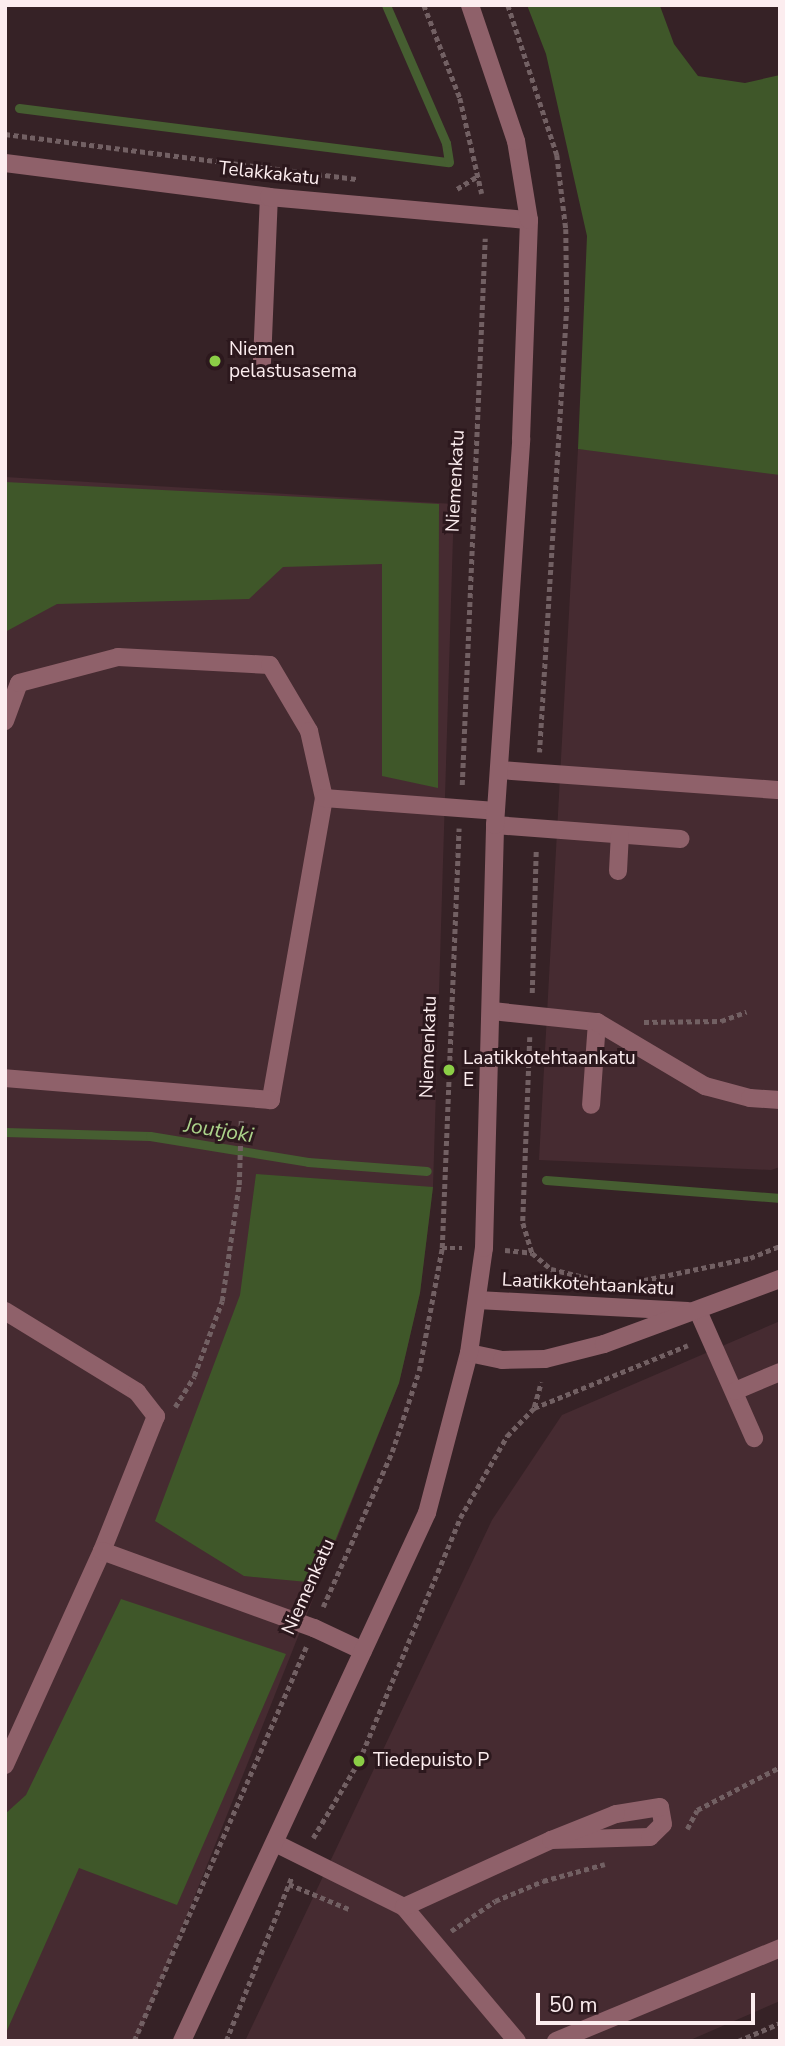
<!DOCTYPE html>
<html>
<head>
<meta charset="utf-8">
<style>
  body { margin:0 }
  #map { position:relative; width:785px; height:2046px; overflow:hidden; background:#362226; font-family:"Nunito Sans",sans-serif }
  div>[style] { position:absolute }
  .built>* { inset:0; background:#462b31 }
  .forest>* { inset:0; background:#3f5729 }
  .stream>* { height:9px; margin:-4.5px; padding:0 4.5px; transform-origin:4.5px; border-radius:4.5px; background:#465e31 }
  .path>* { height:4.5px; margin-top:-2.25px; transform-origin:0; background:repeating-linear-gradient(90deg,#726063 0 5px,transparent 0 8.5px) }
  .service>* { height:18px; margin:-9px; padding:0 9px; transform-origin:9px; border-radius:9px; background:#8f616a }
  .minor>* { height:18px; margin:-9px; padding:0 9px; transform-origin:9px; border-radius:9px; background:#8f616a }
  .tertiary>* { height:18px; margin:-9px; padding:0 9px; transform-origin:9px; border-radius:9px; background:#8f616a }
  .dots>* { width:19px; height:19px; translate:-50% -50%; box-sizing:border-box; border:4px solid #2c181d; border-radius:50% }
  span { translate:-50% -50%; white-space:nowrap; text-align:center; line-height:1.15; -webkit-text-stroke:6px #2c181d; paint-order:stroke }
  .street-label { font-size:19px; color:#fcedef }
  .poi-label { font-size:19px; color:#fcedef }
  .left { translate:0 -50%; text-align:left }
  .water-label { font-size:21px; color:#abd28a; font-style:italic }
  .frame { position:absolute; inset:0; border:7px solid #fcedef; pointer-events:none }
  .scale { position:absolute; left:536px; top:1993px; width:219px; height:32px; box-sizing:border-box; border:4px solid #fcedef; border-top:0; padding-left:9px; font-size:21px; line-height:24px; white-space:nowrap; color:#fcedef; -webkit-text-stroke:5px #2c181d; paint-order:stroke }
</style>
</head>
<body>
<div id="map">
  <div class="built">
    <div style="clip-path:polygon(578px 449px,780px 462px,780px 1167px,771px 1170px,539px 1160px)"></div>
    <div style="clip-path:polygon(5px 477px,454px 504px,433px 1187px,420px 1293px,399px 1383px,137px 2041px,5px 2041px)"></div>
    <div style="clip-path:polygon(780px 1321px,780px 2001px,688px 2041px,245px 2041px,492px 1520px,562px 1415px)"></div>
  </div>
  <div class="forest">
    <div style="clip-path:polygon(527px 5px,660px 6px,674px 44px,698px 76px,745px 83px,780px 75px,780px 475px,578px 449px,587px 236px,546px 54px)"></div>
    <div style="clip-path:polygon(5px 482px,439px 504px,438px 788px,382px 776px,382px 564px,283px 567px,249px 599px,57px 604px,5px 632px)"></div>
    <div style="clip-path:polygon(256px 1174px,433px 1187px,420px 1293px,399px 1383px,318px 1583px,244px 1576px,155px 1521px,240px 1295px)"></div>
    <div style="clip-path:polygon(121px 1599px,286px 1654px,177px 1905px,79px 1868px,5px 2035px,5px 1814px,26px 1795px)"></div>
  </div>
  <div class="stream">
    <div style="left:19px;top:108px;width:433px;rotate:7.2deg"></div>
    <div style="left:449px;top:162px;width:19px;rotate:-99deg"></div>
    <div style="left:446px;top:143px;width:150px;rotate:-113.5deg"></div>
    <div style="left:5px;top:1132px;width:145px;rotate:1.6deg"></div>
    <div style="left:150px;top:1136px;width:160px;rotate:9.3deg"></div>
    <div style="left:308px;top:1162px;width:119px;rotate:4.3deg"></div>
    <div style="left:546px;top:1180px;width:235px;rotate:4.4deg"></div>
  </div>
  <div class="path">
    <div style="left:424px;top:5px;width:100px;rotate:68.8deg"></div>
    <div style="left:460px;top:98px;width:98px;rotate:77.1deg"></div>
    <div style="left:508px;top:5px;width:158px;rotate:71.9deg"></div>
    <div style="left:557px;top:155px;width:75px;rotate:83.1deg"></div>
    <div style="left:566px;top:229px;width:78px;rotate:89.3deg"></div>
    <div style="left:567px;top:307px;width:446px;rotate:93.5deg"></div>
    <div style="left:5px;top:134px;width:356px;rotate:7.3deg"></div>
    <div style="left:457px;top:189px;width:26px;rotate:-32deg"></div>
    <div style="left:462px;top:785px;width:547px;rotate:-87.59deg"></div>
    <div style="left:532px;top:993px;width:142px;rotate:-88.4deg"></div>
    <div style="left:644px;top:1022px;width:77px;rotate:-0.7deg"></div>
    <div style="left:721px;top:1021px;width:27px;rotate:-20deg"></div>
    <div style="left:530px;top:1037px;width:186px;rotate:92.2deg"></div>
    <div style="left:523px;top:1223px;width:31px;rotate:73deg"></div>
    <div style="left:532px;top:1253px;width:25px;rotate:40deg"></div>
    <div style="left:551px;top:1269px;width:46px;rotate:13.7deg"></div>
    <div style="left:442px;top:1248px;width:20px"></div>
    <div style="left:505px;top:1250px;width:27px;rotate:6deg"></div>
    <div style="left:635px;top:1282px;width:117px;rotate:-11.8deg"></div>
    <div style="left:750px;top:1258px;width:32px;rotate:-22deg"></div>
    <div style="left:175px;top:1407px;width:36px;rotate:-58deg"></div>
    <div style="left:194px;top:1376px;width:80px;rotate:-69.5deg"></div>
    <div style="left:222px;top:1301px;width:117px;rotate:-81.7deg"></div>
    <div style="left:239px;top:1185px;width:65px;rotate:-88.2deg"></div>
    <div style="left:534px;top:1407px;width:26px;rotate:-74deg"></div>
    <div style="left:323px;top:1607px;width:170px;rotate:-66deg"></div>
    <div style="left:392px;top:1452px;width:85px;rotate:-71.6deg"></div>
    <div style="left:419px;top:1371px;width:125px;rotate:-79.4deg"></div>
    <div style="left:442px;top:1248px;width:420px;rotate:-87.7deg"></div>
    <div style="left:687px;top:1829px;width:21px;rotate:-62deg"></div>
    <div style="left:697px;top:1810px;width:93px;rotate:-27.4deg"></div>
    <div style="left:313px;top:1838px;width:90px;rotate:-59.1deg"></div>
    <div style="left:359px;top:1761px;width:263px;rotate:-67.4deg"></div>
    <div style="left:460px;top:1518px;width:95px;rotate:-60.2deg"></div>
    <div style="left:507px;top:1436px;width:39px;rotate:-46deg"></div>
    <div style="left:534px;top:1408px;width:166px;rotate:-22.2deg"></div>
    <div style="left:289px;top:1884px;width:65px;rotate:22.6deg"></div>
    <div style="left:451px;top:1931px;width:53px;rotate:-34.3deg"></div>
    <div style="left:495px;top:1901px;width:52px;rotate:-22.6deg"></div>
    <div style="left:543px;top:1881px;width:64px;rotate:-15.3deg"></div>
    <div style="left:134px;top:2041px;width:430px;rotate:-66.4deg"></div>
    <div style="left:226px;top:2041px;width:178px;rotate:-68.2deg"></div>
    <div style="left:738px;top:2041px;width:46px;rotate:-23.2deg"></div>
  </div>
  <div class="service">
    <div style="left:262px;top:362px;width:165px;rotate:-87.6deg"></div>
    <div style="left:5px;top:721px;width:40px;rotate:-69.8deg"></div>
    <div style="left:19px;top:683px;width:102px;rotate:-14.7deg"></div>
    <div style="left:118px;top:657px;width:152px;rotate:3deg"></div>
    <div style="left:270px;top:665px;width:77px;rotate:59.4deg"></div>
    <div style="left:309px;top:731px;width:69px;rotate:77.4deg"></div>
    <div style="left:324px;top:798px;width:307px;rotate:100deg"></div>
    <div style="left:271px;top:1100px;width:267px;rotate:-175.3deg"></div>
    <div style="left:499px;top:770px;width:282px;rotate:4.1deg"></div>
    <div style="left:324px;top:798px;width:172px;rotate:4.3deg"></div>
    <div style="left:495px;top:825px;width:186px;rotate:4.3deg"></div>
    <div style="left:618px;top:871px;width:36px;rotate:-87deg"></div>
    <div style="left:492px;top:1011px;width:106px;rotate:6deg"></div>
    <div style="left:597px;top:1022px;width:83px;rotate:94.1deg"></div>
    <div style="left:597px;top:1022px;width:126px;rotate:30.7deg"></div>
    <div style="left:705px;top:1086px;width:47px;rotate:14.9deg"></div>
    <div style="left:750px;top:1098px;width:30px;rotate:4deg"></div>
    <div style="left:5px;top:1311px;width:155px;rotate:31.5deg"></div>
    <div style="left:137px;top:1392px;width:31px;rotate:52deg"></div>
    <div style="left:156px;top:1416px;width:145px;rotate:111.8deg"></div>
    <div style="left:102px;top:1551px;width:235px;rotate:114.4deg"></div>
    <div style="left:698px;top:1311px;width:139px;rotate:66.2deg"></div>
    <div style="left:735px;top:1391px;width:49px;rotate:-22.9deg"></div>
    <div style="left:102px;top:1551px;width:226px;rotate:20deg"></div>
    <div style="left:314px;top:1628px;width:54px;rotate:25.1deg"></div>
    <div style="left:275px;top:1843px;width:144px;rotate:26.4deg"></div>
    <div style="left:404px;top:1907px;width:175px;rotate:49.9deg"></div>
    <div style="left:404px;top:1907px;width:162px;rotate:-24.5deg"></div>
    <div style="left:551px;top:1840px;width:99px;rotate:-1.7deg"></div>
    <div style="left:650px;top:1837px;width:18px;rotate:-45deg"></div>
    <div style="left:663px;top:1824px;width:17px;rotate:-100deg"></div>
    <div style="left:660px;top:1807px;width:45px;rotate:171deg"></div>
    <div style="left:616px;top:1814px;width:70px;rotate:158.2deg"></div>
    <div style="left:556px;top:2041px;width:243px;rotate:-22.5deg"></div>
  </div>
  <div class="minor">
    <div style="left:5px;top:163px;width:266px;rotate:7.3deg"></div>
    <div style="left:269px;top:197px;width:261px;rotate:5.1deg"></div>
    <div style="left:477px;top:1300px;width:211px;rotate:3deg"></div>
    <div style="left:469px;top:1353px;width:34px;rotate:12deg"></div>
    <div style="left:502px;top:1360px;width:43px;rotate:-1.3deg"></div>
    <div style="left:545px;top:1359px;width:61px;rotate:-14.3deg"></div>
    <div style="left:604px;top:1344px;width:188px;rotate:-20.3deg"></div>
  </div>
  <div class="tertiary">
    <div style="left:182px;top:2041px;width:582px;rotate:-65.11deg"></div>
    <div style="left:427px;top:1513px;width:165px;rotate:-75.3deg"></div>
    <div style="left:469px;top:1353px;width:106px;rotate:-81.9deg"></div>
    <div style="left:484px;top:1248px;width:423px;rotate:-88.5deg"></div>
    <div style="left:495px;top:825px;width:387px;rotate:-86.1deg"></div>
    <div style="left:521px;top:439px;width:219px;rotate:-87.9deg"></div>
    <div style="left:529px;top:220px;width:80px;rotate:-99.3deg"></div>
    <div style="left:516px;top:141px;width:144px;rotate:-108.7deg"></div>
  </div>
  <div class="dots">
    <div style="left:215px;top:361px;background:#8bce46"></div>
    <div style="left:449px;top:1070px;background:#8bce46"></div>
    <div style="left:359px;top:1761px;background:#8bce46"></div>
  </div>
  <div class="street-label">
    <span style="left:269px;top:174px;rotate:6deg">Telakkakatu</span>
    <span style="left:456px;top:481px;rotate:-87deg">Niemenkatu</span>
    <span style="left:429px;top:1047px;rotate:-88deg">Niemenkatu</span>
    <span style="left:588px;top:1285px;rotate:3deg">Laatikkotehtaankatu</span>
    <span style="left:309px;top:1587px;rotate:-66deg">Niemenkatu</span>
  </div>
  <div class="poi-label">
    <span class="left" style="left:229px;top:361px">Niemen<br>pelastusasema</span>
    <span class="left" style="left:463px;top:1070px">Laatikkotehtaankatu<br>E</span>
    <span class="left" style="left:373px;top:1761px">Tiedepuisto P</span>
  </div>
  <div class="water-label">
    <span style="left:219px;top:1130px;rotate:9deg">Joutjoki</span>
  </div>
  <div class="frame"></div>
  <div class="scale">50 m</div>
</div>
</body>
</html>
